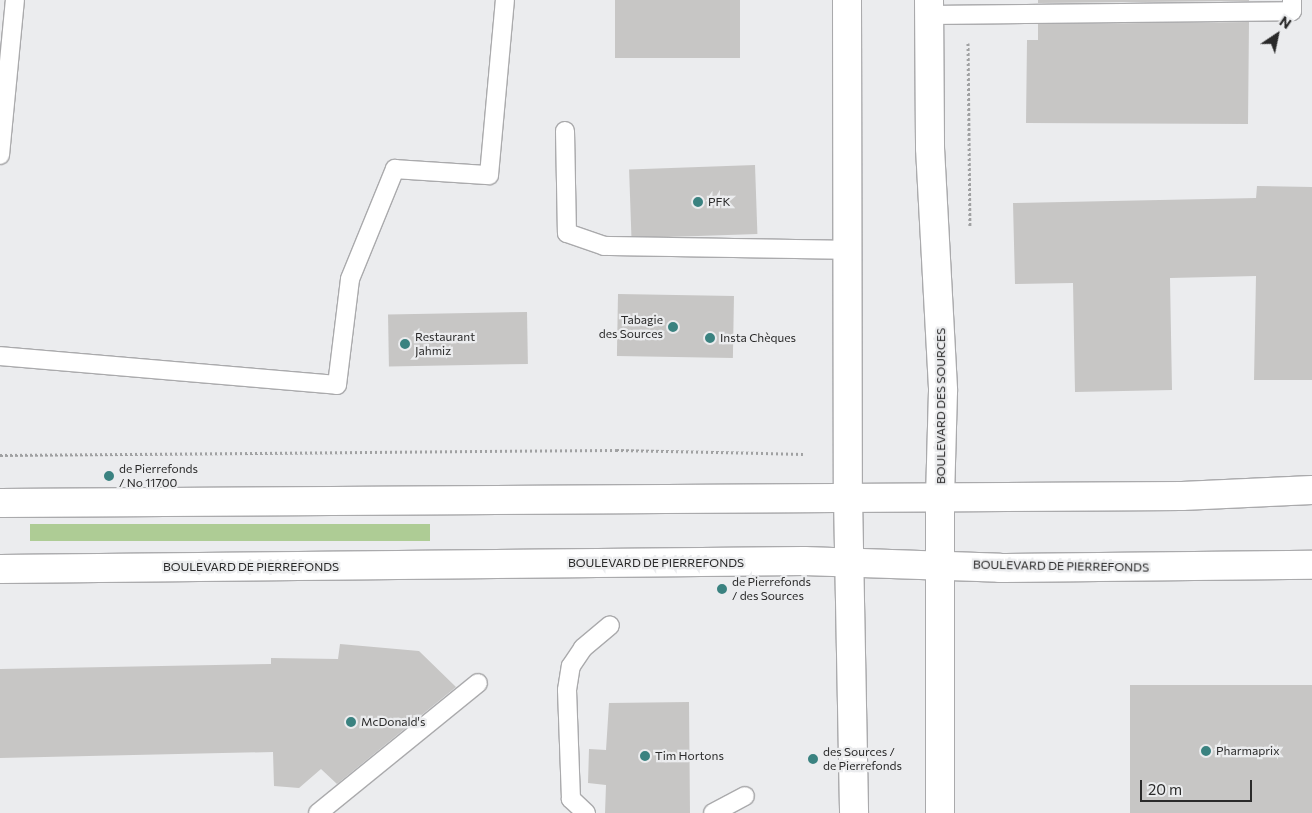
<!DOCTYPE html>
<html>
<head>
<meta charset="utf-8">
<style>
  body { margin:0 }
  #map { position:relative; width:1312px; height:813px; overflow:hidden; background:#ebecee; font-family:Commissioner,sans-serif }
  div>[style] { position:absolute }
  .green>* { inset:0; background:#aecc95; transform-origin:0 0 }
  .building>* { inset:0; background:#c7c6c5; transform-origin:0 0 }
  .path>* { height:3px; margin-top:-1.5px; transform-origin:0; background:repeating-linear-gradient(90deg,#a0a1a2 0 2.5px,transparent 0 5px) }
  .roads { filter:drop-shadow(1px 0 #aaaaac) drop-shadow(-1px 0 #aaaaac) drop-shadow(0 1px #aaaaac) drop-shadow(0 -1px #aaaaac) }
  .service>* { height:18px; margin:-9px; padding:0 9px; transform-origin:9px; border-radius:9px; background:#fff }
  .tertiary>* { height:28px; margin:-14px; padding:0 14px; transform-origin:14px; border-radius:14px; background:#fff }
  .secondary>* { height:28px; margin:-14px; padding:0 14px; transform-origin:14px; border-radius:14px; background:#fff }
  .dots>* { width:14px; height:14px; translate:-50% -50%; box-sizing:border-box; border:2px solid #ebecee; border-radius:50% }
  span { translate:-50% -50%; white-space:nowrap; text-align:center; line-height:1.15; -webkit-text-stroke:4.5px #ebecee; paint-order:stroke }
  .poi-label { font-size:12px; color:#2a2a2a }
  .left { translate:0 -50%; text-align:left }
  .right { translate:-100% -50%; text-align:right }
  .street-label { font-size:12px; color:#2a2a2a }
  .north { position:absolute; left:1252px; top:10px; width:50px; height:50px; -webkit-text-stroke:4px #ebecee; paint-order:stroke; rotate:34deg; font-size:14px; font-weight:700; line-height:20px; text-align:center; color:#2a2a2a }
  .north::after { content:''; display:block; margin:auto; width:18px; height:22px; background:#2a2a2a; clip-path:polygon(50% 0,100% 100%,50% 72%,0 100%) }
  .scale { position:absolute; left:1140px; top:780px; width:112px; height:22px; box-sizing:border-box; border:2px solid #2a2a2a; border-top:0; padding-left:6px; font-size:15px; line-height:18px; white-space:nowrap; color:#2a2a2a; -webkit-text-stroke:4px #ebecee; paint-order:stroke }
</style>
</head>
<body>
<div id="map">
  <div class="green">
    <div style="left:430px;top:524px;width:17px;height:400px;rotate:90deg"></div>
  </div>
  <div class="building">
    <div style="left:615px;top:0;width:125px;height:58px"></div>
    <div style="clip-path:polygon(1038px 0,1249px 0,1249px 1px,1038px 3px)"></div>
    <div style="clip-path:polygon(1249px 22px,1248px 124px,1026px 123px,1027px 40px,1038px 40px,1038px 24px)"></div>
    <div style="left:755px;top:165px;width:69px;height:126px;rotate:88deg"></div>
    <div style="clip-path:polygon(1257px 186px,1312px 187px,1312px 380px,1254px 380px,1256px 276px,1170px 278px,1172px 390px,1075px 392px,1073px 283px,1015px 284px,1013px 203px,1256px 198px)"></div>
    <div style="left:618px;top:294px;width:116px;height:62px;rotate:1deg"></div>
    <div style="left:527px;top:312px;width:52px;height:139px;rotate:89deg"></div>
    <div style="clip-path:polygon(340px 644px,419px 651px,456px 687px,337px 784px,321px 769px,299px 788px,274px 786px,273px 752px,0 758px,0 669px,271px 664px,271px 658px,338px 659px)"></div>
    <div style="left:1312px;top:685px;width:128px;height:182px;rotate:90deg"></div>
    <div style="clip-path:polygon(689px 702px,690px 813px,605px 813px,606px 785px,588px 783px,589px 749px,606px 750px,609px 703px)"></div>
  </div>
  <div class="path">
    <div style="left:968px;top:43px;width:184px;rotate:89.4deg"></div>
    <div style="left:0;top:455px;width:616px;rotate:-0.47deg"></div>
    <div style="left:616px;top:450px;width:187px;rotate:1.2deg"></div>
  </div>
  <div class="roads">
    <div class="service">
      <div style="left:929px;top:15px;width:363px;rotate:-0.6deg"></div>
      <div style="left:1292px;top:11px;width:11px;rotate:-90deg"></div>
      <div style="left:565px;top:131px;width:102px;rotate:88.9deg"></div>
      <div style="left:567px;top:233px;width:39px;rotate:19deg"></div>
      <div style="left:604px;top:246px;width:244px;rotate:0.9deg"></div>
      <div style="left:0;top:155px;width:156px;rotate:-84.5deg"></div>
      <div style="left:0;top:356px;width:338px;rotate:4.9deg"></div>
      <div style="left:337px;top:385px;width:107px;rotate:-83deg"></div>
      <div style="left:350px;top:279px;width:119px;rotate:-67.8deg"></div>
      <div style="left:395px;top:169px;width:94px;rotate:3.7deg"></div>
      <div style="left:489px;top:175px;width:176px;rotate:-84.8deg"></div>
      <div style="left:318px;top:813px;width:206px;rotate:-39.1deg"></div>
      <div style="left:586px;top:813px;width:21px;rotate:-137deg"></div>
      <div style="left:571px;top:799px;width:109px;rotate:-92.1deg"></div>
      <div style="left:567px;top:690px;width:24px;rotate:-81deg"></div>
      <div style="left:571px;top:666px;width:22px;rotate:-56deg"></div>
      <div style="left:583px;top:648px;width:35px;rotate:-40deg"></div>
      <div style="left:713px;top:813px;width:36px;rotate:-28deg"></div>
    </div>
    <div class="tertiary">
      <div style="left:847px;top:0;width:497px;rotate:89.9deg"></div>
      <div style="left:929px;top:0;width:148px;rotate:89.6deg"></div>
      <div style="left:930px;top:148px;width:243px;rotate:86.9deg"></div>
      <div style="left:943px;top:391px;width:106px;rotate:91.6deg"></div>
    </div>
    <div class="secondary">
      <div style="left:848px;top:497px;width:316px;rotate:88.9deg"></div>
      <div style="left:940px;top:497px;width:316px;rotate:90deg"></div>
      <div style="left:0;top:503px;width:1182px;rotate:-0.34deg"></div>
      <div style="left:1182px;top:496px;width:130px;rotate:-2.6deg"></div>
      <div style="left:0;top:569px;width:804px;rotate:-0.57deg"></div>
      <div style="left:804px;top:561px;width:196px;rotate:2deg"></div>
      <div style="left:1000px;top:568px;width:312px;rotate:-0.6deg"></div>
    </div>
  </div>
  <div class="dots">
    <div style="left:698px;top:202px;background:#3a8280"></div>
    <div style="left:673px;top:327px;background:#3a8280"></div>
    <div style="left:710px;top:338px;background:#3a8280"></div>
    <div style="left:405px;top:344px;background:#3a8280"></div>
    <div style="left:109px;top:476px;background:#3a8280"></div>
    <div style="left:722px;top:589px;background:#3a8280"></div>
    <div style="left:351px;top:722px;background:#3a8280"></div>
    <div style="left:1206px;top:751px;background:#3a8280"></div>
    <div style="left:645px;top:756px;background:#3a8280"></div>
    <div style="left:813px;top:759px;background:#3a8280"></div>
  </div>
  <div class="poi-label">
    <span class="left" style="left:708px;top:202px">PFK</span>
    <span class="right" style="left:663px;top:327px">Tabagie<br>des Sources</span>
    <span class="left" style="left:415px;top:344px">Restaurant<br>Jahmiz</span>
    <span class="left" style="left:720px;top:338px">Insta Chèques</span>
    <span class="left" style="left:119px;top:476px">de Pierrefonds<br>/ No 11700</span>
    <span class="left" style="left:732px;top:589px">de Pierrefonds<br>/ des Sources</span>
    <span class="left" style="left:361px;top:722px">McDonald's</span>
    <span class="left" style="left:1216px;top:751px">Pharmaprix</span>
    <span class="left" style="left:823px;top:759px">des Sources /<br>de Pierrefonds</span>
    <span class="left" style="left:655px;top:756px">Tim Hortons</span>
  </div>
  <div class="street-label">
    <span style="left:941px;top:406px;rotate:-90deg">BOULEVARD DES SOURCES</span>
    <span style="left:656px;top:563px">BOULEVARD DE PIERREFONDS</span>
    <span style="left:1061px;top:566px;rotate:1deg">BOULEVARD DE PIERREFONDS</span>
    <span style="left:251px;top:567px">BOULEVARD DE PIERREFONDS</span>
  </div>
  <div class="north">N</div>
  <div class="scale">20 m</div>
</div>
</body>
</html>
